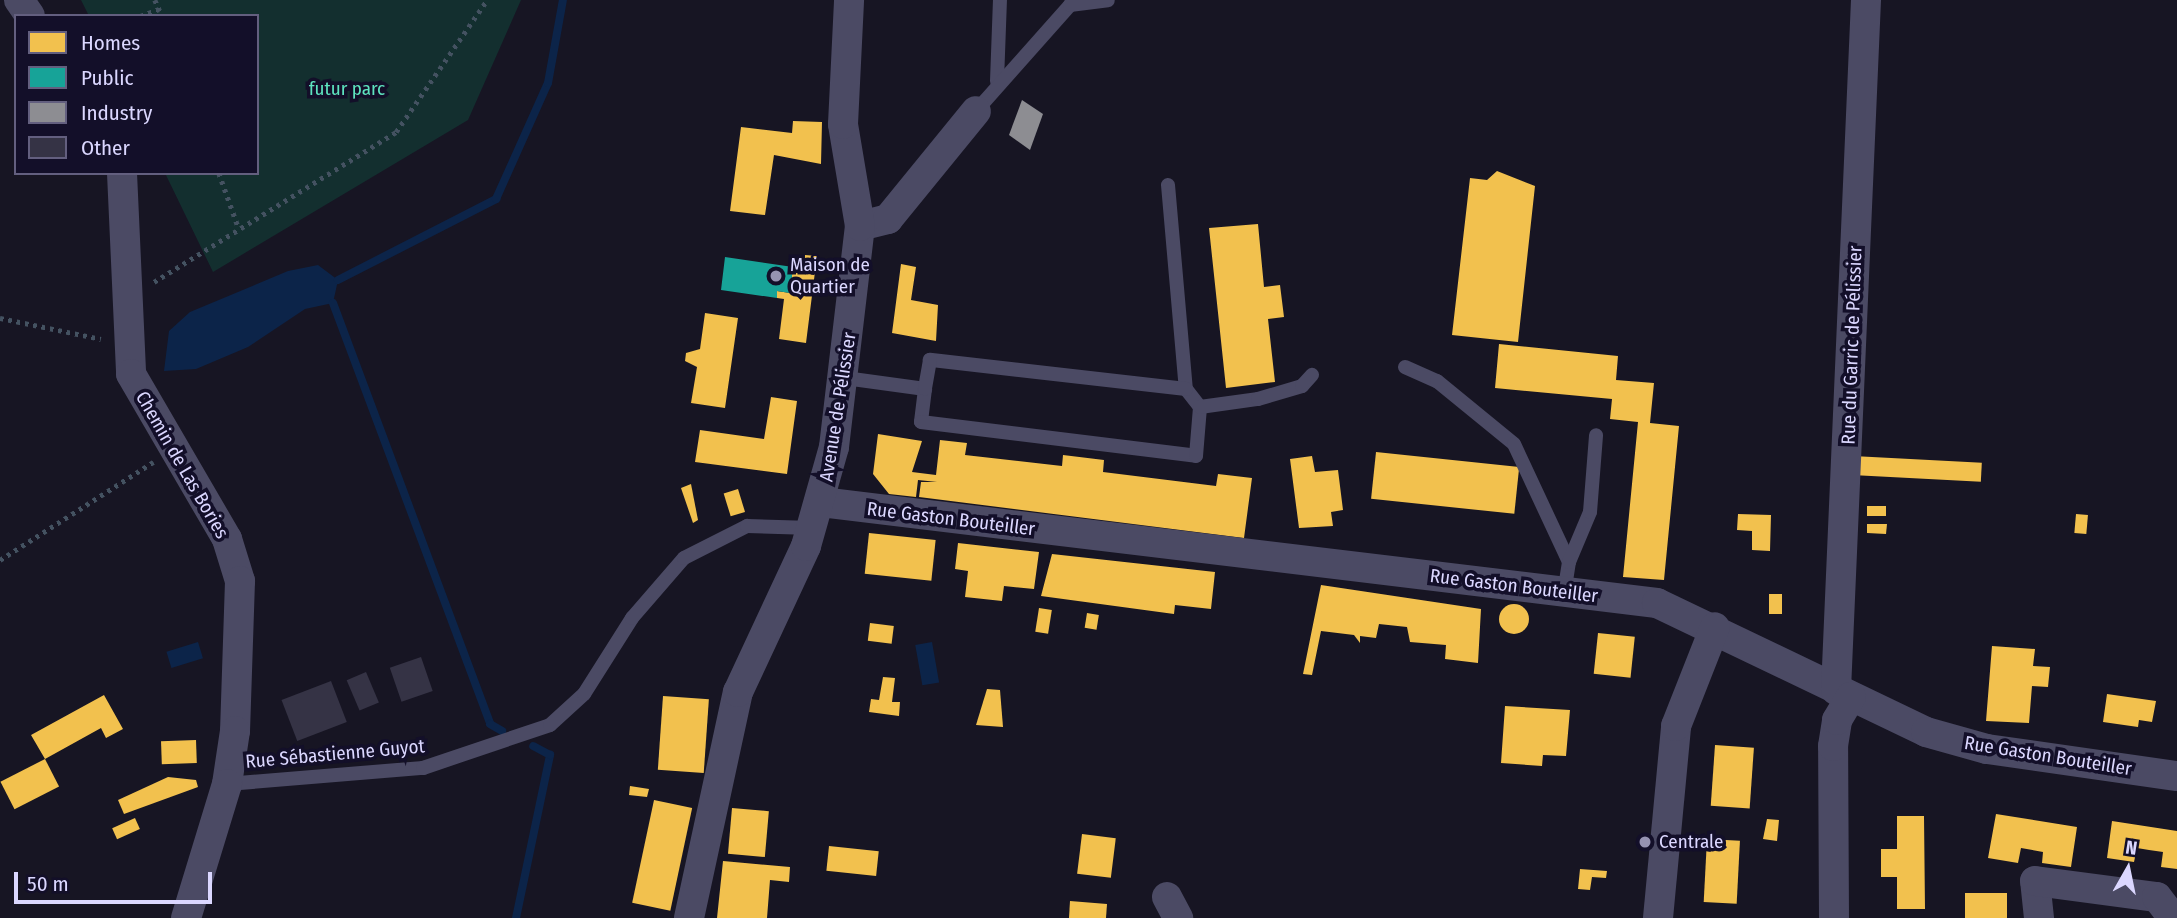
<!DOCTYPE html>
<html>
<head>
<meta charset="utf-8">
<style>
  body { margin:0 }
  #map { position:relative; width:2177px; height:918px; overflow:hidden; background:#171523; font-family:"Fira Sans Condensed",sans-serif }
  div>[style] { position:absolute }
  .green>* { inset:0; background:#132f2f }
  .water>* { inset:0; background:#0c2449; transform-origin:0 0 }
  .homes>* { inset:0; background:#f2c14e; transform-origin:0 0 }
  .round { border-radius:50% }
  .public>* { inset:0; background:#17a398 }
  .industry>* { inset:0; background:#8d8d92 }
  .stream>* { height:8px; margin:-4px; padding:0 4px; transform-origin:4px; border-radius:4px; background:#0c2449 }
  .building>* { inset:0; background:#353345; transform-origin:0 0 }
  .path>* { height:4.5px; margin-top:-2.25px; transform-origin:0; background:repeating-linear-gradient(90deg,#445261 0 3.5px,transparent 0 8.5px) }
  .service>* { height:14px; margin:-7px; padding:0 7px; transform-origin:7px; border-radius:7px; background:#4b4a64 }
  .minor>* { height:30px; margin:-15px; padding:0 15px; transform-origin:15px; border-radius:15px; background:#4b4a64 }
  .dots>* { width:19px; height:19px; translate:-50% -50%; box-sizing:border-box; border:4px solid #130f29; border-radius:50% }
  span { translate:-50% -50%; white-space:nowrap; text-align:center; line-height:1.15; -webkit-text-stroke:7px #130f29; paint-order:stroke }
  .park-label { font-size:19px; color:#5ee4bf }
  .poi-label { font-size:19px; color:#dbd7ff }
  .left { translate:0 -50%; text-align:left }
  .street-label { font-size:19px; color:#dbd7ff }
  .legend { position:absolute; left:14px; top:14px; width:245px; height:161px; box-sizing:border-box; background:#130f29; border:2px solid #635f7f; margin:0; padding:9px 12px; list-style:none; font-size:21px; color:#dbd7ff }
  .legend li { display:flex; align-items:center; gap:14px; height:35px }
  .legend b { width:35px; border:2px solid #635f7f }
  .north { position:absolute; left:2093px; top:834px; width:70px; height:70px; -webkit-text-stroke:5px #130f29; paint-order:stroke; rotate:9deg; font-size:19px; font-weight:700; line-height:28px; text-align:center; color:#dbd7ff }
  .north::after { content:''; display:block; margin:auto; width:24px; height:32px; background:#dbd7ff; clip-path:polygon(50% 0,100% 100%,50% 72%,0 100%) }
  .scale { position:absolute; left:14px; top:872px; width:198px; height:32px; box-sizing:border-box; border:4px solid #dbd7ff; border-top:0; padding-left:9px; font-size:21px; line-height:24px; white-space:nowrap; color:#dbd7ff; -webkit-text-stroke:5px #130f29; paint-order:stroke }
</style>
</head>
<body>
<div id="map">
  <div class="green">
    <div style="clip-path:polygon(81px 0,521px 0,468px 120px,213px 272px,165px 173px,257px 173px,257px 16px,89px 16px)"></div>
  </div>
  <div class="water">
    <div style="clip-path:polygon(318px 265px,338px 280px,333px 303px,305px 309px,248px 347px,196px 369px,164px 371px,169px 331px,190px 312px,288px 271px)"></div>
    <div style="left:198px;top:642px;width:17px;height:33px;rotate:73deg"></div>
    <div style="left:932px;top:642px;width:41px;height:17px;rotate:80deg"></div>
  </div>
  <div class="homes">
    <div style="clip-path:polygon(793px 121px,822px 122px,821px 164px,774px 155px,765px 215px,730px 211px,741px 127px,792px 133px)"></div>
    <div style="clip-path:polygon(1497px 171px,1535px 186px,1518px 342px,1452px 335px,1470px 178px,1487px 180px)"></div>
    <div style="clip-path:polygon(1258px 224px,1264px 287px,1280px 285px,1284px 317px,1268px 319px,1275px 382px,1226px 388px,1209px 228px)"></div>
    <div style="clip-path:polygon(805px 255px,817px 256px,806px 343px,779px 339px,784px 299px,777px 298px,777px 291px,790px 293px,793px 267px,803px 269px)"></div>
    <div style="clip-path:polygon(901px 264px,916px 267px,911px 300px,938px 305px,936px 341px,892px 333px)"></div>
    <div style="clip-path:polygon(705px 313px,738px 318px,725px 408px,691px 403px,697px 367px,685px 361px,686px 353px,700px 349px)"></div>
    <div style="clip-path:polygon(1499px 344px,1618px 356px,1616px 380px,1654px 383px,1650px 423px,1679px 426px,1664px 580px,1623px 577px,1638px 422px,1610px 419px,1612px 399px,1495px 388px)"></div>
    <div style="clip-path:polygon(771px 397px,797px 401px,787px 474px,695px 462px,700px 430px,764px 439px)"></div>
    <div style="clip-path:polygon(878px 434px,922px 441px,912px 472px,936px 475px,940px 440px,967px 443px,965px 455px,1062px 466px,1063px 455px,1104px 460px,1103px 472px,1216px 486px,1218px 474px,1252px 478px,1244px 538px,919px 497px,921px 482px,937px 482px,918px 480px,916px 497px,889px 494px,873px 474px)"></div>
    <div style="left:1376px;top:452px;width:144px;height:47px;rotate:6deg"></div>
    <div style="clip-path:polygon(1312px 456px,1315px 472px,1338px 470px,1343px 510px,1331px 512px,1333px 526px,1299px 528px,1290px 459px)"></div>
    <div style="left:1853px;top:456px;width:129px;height:19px;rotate:3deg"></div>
    <div style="clip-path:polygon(691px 484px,698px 520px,693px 523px,681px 488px)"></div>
    <div style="left:738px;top:489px;width:24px;height:15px;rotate:73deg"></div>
    <div style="left:1867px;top:506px;width:19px;height:10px"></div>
    <div style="clip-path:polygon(1738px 514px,1771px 515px,1770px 551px,1752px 550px,1752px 531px,1737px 530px)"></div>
    <div style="left:2076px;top:514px;width:12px;height:19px;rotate:5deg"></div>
    <div style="clip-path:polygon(1867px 524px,1887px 524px,1886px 534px,1867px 533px)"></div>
    <div style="left:869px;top:533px;width:67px;height:41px;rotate:6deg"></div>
    <div style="clip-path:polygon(958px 543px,1039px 552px,1034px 589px,1004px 586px,1002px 601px,965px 597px,968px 571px,955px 569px)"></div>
    <div style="clip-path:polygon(1052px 554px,1215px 572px,1211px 609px,1175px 605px,1174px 614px,1041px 596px)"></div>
    <div style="clip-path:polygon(1321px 585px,1481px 609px,1478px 663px,1445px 659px,1446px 645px,1410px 642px,1407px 627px,1379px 624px,1376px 638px,1360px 636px,1360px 643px,1354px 635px,1321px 631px,1312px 675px,1303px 674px)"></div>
    <div style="left:1769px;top:594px;width:13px;height:20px"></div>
    <div class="round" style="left:1499px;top:604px;width:30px;height:30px"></div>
    <div style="left:1039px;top:608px;width:13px;height:24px;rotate:9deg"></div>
    <div style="left:1087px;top:613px;width:12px;height:15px;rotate:9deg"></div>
    <div style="left:870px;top:623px;width:24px;height:18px;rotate:7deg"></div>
    <div style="left:1598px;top:633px;width:37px;height:41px;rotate:6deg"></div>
    <div style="clip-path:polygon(1992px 646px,2035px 649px,2033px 666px,2050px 667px,2048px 687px,2032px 686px,2029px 723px,1986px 721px)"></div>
    <div style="clip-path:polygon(883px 677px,895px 678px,892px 702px,900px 702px,899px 716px,869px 712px,871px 699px,879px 700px)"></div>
    <div style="clip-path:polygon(987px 689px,1000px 690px,1003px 727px,976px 725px)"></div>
    <div style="clip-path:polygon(2107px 694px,2156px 701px,2152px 722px,2139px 720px,2138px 727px,2103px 722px)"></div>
    <div style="clip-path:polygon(104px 695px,123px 729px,106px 738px,101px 728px,45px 759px,31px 735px)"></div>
    <div style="left:663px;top:696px;width:46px;height:74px;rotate:4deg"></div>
    <div style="clip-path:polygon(1505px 706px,1570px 710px,1566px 756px,1543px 755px,1542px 766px,1501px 763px)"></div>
    <div style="left:196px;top:740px;width:23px;height:35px;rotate:88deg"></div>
    <div style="left:1715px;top:745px;width:39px;height:61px;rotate:4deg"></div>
    <div style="left:45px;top:759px;width:31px;height:50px;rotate:63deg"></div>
    <div style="clip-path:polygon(168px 777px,196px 780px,198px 787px,124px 814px,118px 800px)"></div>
    <div style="clip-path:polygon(630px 786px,649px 789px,647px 797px,629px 795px)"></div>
    <div style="left:654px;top:800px;width:39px;height:105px;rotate:12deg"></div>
    <div style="left:732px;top:808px;width:37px;height:46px;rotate:5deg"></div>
    <div style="clip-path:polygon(1996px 814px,2077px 827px,2071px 867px,2042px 863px,2043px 852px,2021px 848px,2018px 863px,1988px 858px)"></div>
    <div style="clip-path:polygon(1897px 816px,1924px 816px,1925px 909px,1897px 909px,1897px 877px,1881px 877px,1881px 849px,1897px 849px)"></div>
    <div style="left:135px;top:818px;width:12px;height:25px;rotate:66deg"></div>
    <div style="clip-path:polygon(1767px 819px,1779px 820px,1777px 841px,1763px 839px)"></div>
    <div style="clip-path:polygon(2112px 821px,2177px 831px,2177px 869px,2161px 867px,2163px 852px,2149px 850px,2137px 848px,2134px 862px,2107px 858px)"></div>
    <div style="left:1082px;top:834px;width:34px;height:40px;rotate:7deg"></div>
    <div style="left:1707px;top:839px;width:33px;height:63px;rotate:3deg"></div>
    <div style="left:829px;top:846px;width:50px;height:25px;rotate:6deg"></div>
    <div style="clip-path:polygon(723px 861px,790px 867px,789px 882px,770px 880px,767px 918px,717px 918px)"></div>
    <div style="clip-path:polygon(1580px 869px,1607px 871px,1606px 878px,1592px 877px,1590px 890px,1578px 889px)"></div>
    <div style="left:1965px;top:893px;width:42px;height:25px"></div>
    <div style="clip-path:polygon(1070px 901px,1107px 904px,1106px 918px,1069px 918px)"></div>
  </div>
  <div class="public">
    <div style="clip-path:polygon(725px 257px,793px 267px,790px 293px,777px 291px,777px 298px,721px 290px)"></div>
  </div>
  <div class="industry">
    <div style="clip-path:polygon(1022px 100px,1043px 114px,1030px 150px,1009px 135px)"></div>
  </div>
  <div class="stream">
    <div style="left:338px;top:280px;width:178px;rotate:-27.1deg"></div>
    <div style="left:496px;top:199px;width:127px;rotate:-65.9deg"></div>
    <div style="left:548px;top:83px;width:84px;rotate:-79.8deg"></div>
    <div style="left:333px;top:303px;width:449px;rotate:69.5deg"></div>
    <div style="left:490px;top:724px;width:14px;rotate:30deg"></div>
    <div style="left:516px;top:918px;width:167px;rotate:-78.2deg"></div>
    <div style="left:550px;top:755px;width:19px;rotate:-152deg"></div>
  </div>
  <div class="building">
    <div style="left:421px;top:657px;width:36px;height:33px;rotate:71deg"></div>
    <div style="left:366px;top:672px;width:33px;height:21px;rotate:67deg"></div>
    <div style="left:331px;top:681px;width:44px;height:53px;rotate:69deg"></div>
  </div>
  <div class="path">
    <div style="left:155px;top:0;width:17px;rotate:66deg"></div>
    <div style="left:140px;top:16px;width:20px;rotate:-20deg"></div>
    <div style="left:219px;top:173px;width:56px;rotate:70.3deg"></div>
    <div style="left:154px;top:282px;width:285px;rotate:-31.8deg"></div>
    <div style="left:396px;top:132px;width:160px;rotate:-55.4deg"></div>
    <div style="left:0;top:318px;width:103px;rotate:11.7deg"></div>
    <div style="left:0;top:560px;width:182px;rotate:-32.6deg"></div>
  </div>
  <div class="service">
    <div style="left:997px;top:81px;width:81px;rotate:-87.9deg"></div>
    <div style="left:976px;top:111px;width:142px;rotate:-48.4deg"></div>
    <div style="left:1070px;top:5px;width:38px;rotate:-7deg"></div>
    <div style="left:1168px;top:185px;width:205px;rotate:85deg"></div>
    <div style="left:1405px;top:367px;width:35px;rotate:24deg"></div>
    <div style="left:1437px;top:381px;width:99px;rotate:39.3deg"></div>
    <div style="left:1514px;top:444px;width:130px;rotate:65deg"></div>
    <div style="left:1569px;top:562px;width:30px;rotate:99deg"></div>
    <div style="left:845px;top:378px;width:81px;rotate:7.8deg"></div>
    <div style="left:925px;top:389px;width:33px;rotate:97deg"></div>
    <div style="left:921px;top:422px;width:277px;rotate:7deg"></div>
    <div style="left:1196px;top:456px;width:49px;rotate:-85.3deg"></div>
    <div style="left:1200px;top:407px;width:23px;rotate:-128deg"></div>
    <div style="left:1186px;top:389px;width:258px;rotate:-173.5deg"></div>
    <div style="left:930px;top:360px;width:29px;rotate:100deg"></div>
    <div style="left:1200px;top:407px;width:59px;rotate:-7.9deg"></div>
    <div style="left:1258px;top:399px;width:46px;rotate:-16.5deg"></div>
    <div style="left:1302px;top:386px;width:15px;rotate:-48deg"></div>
    <div style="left:1569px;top:562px;width:54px;rotate:-67.2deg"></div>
    <div style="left:1590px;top:512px;width:77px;rotate:-85.5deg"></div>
    <div style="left:227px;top:784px;width:197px;rotate:-4.7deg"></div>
    <div style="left:423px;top:768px;width:134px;rotate:-18.7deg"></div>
    <div style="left:550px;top:725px;width:46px;rotate:-42.4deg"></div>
    <div style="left:584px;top:694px;width:90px;rotate:-57.7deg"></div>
    <div style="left:632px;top:618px;width:79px;rotate:-49.1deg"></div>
    <div style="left:684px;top:558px;width:71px;rotate:-26.9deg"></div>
    <div style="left:747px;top:526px;width:65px;rotate:1.8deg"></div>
  </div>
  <div class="minor">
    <div style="left:19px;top:0;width:19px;rotate:55deg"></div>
    <div style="left:122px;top:173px;width:201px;rotate:87.4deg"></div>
    <div style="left:131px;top:374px;width:191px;rotate:59.8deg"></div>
    <div style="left:227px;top:539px;width:44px;rotate:72.8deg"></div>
    <div style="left:240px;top:581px;width:150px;rotate:91.9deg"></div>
    <div style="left:235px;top:731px;width:54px;rotate:98.6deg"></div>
    <div style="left:227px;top:784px;width:140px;rotate:107deg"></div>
    <div style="left:860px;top:226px;width:29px;rotate:-14deg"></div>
    <div style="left:888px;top:219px;width:139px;rotate:-50.8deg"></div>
    <div style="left:821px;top:502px;width:842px;rotate:6.89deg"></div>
    <div style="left:1657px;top:603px;width:298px;rotate:25.6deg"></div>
    <div style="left:1926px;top:732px;width:63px;rotate:15.6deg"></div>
    <div style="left:1987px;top:749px;width:192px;rotate:8.1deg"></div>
    <div style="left:1836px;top:690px;width:691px;rotate:-87.51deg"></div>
    <div style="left:1167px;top:897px;width:24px;rotate:62deg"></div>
    <div style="left:689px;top:918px;width:231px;rotate:-77.8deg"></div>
    <div style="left:738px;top:692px;width:161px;rotate:-65deg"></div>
    <div style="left:806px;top:546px;width:103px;rotate:-74.2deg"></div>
    <div style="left:834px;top:447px;width:223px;rotate:-83.3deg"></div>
    <div style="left:860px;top:226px;width:103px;rotate:-99.5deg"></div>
    <div style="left:843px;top:124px;width:124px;rotate:-87.2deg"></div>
    <div style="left:1658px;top:918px;width:193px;rotate:-84.6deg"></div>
    <div style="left:1676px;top:726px;width:106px;rotate:-68.5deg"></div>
    <div style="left:1834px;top:918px;width:172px;rotate:-90.3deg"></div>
    <div style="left:1833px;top:746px;width:26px;rotate:-81deg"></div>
    <div style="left:1837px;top:720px;width:27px;rotate:-59deg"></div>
    <div style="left:2039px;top:918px;width:37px;rotate:-96deg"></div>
    <div style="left:2035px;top:881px;width:123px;rotate:7.5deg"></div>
    <div style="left:2157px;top:897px;width:26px;rotate:53deg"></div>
  </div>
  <div class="dots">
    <div style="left:776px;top:276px;background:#9693b2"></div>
    <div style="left:1645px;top:842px;background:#9693b2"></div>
  </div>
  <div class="park-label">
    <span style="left:347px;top:89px">futur parc</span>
  </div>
  <div class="poi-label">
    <span class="left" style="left:790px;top:276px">Maison de<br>Quartier</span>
    <span class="left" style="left:1659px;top:842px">Centrale</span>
  </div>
  <div class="street-label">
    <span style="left:1852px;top:345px;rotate:-88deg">Rue du Garric de Pélissier</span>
    <span style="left:838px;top:407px;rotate:-81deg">Avenue de Pélissier</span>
    <span style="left:182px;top:465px;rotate:60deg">Chemin de Las Bories</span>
    <span style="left:951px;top:519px;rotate:7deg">Rue Gaston Bouteiller</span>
    <span style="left:1514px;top:586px;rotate:7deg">Rue Gaston Bouteiller</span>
    <span style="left:335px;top:754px;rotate:-5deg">Rue Sébastienne Guyot</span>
    <span style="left:2048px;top:756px;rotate:9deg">Rue Gaston Bouteiller</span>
  </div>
  <ul class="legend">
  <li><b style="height:19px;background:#f2c14e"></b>Homes</li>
  <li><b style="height:19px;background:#17a398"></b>Public</li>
  <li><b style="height:19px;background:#8d8d92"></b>Industry</li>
  <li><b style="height:19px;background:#353345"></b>Other</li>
  </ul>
  <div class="north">N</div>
  <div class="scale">50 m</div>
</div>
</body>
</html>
